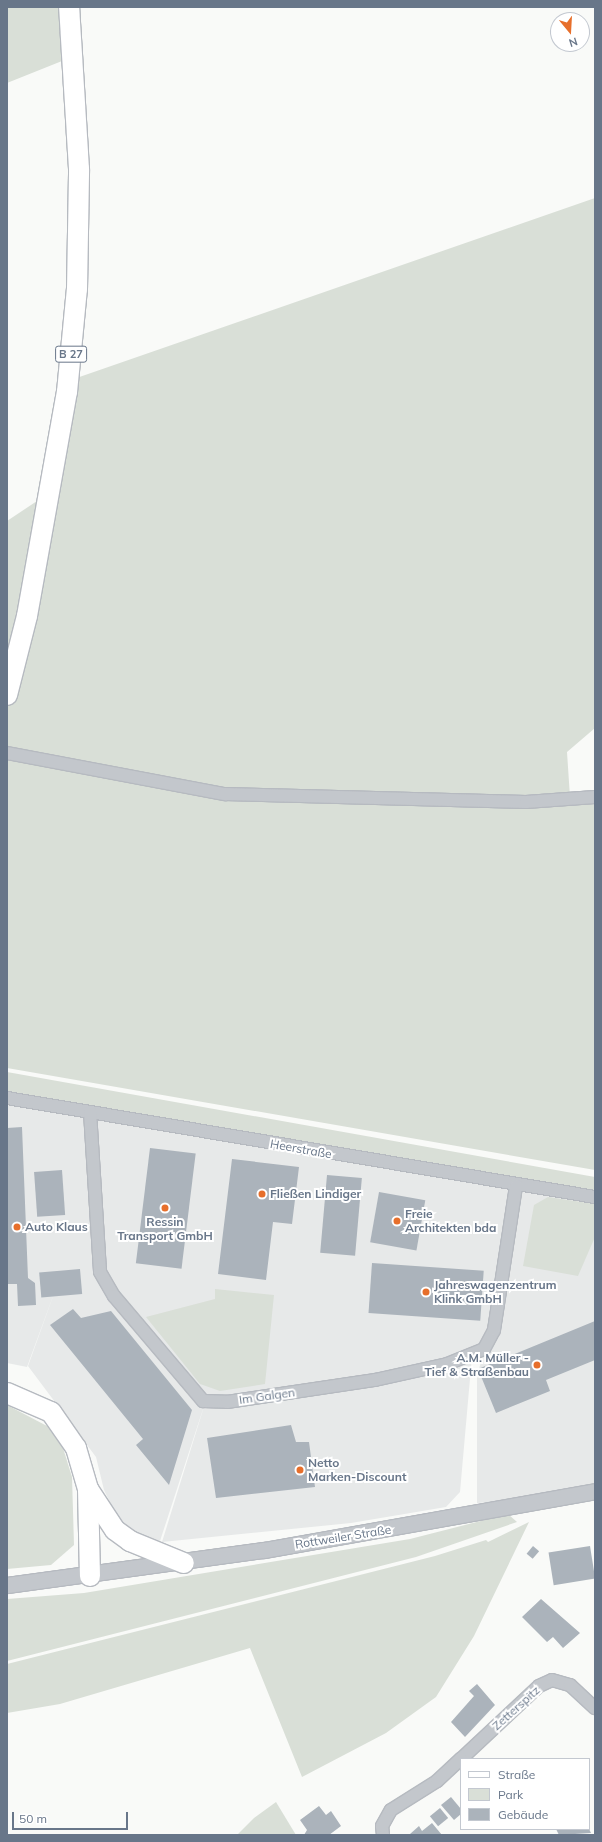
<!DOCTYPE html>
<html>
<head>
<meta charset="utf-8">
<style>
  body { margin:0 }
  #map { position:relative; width:602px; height:1842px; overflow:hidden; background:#f9faf8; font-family:Mulish,sans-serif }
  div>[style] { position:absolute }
  .built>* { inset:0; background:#e7e9e9 }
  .green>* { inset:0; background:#d9dfd7 }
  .building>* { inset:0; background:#abb3bb; transform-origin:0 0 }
  .roads { filter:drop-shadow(1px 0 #b6bac0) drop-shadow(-1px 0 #b6bac0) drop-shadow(0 1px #b6bac0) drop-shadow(0 -1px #b6bac0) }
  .minor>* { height:12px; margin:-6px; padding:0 6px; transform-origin:6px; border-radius:6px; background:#c3c7cc }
  .tertiary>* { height:15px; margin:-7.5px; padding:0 7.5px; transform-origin:7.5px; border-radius:7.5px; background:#c3c7cc }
  .primary>* { height:20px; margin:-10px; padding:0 10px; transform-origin:10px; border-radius:10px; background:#fff }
  .dots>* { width:11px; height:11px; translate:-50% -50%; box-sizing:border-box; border:2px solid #fff; border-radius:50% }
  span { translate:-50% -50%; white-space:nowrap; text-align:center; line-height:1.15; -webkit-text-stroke:4px #fff; paint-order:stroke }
  .shield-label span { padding:1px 3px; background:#fff; border:1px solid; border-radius:3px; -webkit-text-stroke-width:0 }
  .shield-label { font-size:11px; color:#687689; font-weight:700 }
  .street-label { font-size:12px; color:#687689 }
  .poi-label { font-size:12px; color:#687689; font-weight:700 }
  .left { translate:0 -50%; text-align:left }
  .right { translate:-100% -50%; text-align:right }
  .frame { position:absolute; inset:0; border:8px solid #687689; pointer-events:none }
  .legend { position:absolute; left:460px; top:1758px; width:130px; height:72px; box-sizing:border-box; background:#fff; border:1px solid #c3c8d0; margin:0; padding:5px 7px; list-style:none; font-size:12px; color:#687689 }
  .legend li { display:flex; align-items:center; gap:8px; height:20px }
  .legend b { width:20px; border:1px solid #c3c8d0 }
  .north { position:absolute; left:550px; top:12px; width:40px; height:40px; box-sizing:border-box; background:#fff; border:1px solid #c3c8d0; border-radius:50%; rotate:162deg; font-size:11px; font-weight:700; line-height:16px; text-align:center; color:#687689 }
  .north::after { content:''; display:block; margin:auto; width:14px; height:18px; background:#e76f2b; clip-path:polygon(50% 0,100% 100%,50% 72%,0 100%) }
  .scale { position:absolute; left:12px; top:1812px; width:116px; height:18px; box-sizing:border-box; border:2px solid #687689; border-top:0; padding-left:5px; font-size:12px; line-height:14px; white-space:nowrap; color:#687689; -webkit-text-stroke:3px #fff; paint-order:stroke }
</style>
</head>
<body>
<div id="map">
  <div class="built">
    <div style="clip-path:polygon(7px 1102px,513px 1187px,493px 1336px,472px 1356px,460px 1492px,446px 1507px,351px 1523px,162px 1542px,206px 1400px,160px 1541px,141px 1535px,118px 1519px,104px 1490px,96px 1457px,28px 1366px,56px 1288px,27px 1367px,7px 1363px)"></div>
    <div style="clip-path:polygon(518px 1188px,595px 1201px,595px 1485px,520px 1500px,477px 1503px,477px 1374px,485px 1351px)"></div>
  </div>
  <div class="green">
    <div style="clip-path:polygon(7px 7px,60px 7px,67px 59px,7px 83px)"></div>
    <div style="clip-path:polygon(595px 198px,595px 728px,567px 752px,570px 797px,226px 792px,7px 750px,7px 680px,65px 382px)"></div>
    <div style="clip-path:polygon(46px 495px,7px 658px,7px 521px)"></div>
    <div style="clip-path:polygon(7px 755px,224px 795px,595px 799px,595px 1170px,7px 1068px)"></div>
    <div style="clip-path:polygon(7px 1072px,595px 1177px,595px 1193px,7px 1096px)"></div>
    <div style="clip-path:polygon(548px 1197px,595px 1204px,595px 1237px,578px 1276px,523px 1266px,534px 1205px)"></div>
    <div style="clip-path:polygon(215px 1289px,274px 1295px,265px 1384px,220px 1391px,200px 1384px,146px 1317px,215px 1299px)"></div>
    <div style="clip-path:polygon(7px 1405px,47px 1426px,63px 1448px,72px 1477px,74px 1545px,51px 1565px,7px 1569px)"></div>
    <div style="clip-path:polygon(508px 1514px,517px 1522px,416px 1557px,7px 1661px,7px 1599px,84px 1593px,410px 1539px)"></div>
    <div style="clip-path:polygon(529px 1522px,474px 1636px,436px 1697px,386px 1733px,302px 1777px,250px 1648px,60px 1704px,7px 1713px,7px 1664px,435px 1556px,486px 1540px,488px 1542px)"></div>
    <div style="clip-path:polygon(276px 1802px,296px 1835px,237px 1835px,254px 1818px)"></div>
  </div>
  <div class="building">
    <div style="clip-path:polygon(22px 1127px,28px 1278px,35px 1283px,36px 1305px,18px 1306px,17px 1284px,7px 1284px,7px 1128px)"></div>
    <div style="left:150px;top:1148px;width:46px;height:116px;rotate:7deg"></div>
    <div style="clip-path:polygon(232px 1159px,299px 1167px,292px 1224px,273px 1222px,266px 1280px,218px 1274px)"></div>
    <div style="left:62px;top:1170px;width:45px;height:28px;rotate:86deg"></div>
    <div style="left:327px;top:1175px;width:35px;height:78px;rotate:5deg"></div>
    <div style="left:379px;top:1192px;width:47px;height:51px;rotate:10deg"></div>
    <div style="left:372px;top:1263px;width:112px;height:50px;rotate:4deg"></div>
    <div style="left:80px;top:1269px;width:25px;height:41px;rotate:85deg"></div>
    <div style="clip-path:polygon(73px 1309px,81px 1318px,111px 1311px,192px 1410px,169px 1485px,136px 1445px,143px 1439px,50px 1325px)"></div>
    <div style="clip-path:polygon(595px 1321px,595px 1360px,546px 1380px,550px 1391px,496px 1413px,478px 1369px)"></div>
    <div style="clip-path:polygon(291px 1425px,296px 1442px,309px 1442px,315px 1487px,216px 1498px,207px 1438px)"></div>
    <div style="left:533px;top:1546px;width:8px;height:10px;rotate:40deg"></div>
    <div style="left:590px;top:1546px;width:33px;height:42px;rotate:81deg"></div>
    <div style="clip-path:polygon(541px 1599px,580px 1633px,563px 1648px,553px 1637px,547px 1642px,522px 1617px)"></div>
    <div style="clip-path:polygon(477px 1684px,495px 1705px,465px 1737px,451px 1722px,474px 1696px,469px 1691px)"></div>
    <div style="clip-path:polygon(451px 1797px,461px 1809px,461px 1814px,454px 1820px,441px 1805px)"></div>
    <div style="clip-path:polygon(319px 1806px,326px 1815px,331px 1811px,341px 1826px,329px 1835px,304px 1835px,307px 1830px,300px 1820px)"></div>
    <div style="left:440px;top:1808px;width:13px;height:13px;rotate:51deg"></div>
    <div style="clip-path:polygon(432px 1823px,442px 1835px,410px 1834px,419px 1826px,422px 1831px)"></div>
    <div style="clip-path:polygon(556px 1829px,589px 1829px,591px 1833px,559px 1835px)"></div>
  </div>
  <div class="roads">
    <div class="minor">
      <div style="left:7px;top:753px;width:222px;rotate:10.7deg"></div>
      <div style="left:225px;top:794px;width:301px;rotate:1.5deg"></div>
      <div style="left:526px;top:802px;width:69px;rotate:-4.1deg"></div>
      <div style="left:7px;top:1098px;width:596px;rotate:9.56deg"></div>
      <div style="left:90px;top:1112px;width:160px;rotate:86.4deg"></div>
      <div style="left:100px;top:1272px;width:28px;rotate:60deg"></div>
      <div style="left:114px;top:1296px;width:138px;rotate:49.7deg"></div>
      <div style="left:203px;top:1401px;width:24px;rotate:2deg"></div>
      <div style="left:227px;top:1402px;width:150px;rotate:-8.5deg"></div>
      <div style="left:375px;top:1380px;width:74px;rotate:-12.5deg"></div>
      <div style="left:447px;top:1364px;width:40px;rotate:-22deg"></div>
      <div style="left:484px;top:1349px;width:21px;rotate:-62deg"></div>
      <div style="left:494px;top:1330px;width:146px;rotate:-81.3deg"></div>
      <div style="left:461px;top:1759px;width:107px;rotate:-43.1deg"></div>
      <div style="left:539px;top:1686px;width:14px;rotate:-25deg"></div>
      <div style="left:552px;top:1680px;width:19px;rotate:16deg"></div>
      <div style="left:570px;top:1685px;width:34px;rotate:43deg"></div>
      <div style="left:383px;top:1835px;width:9px;rotate:-96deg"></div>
      <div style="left:382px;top:1826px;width:18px;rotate:-61deg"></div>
      <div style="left:391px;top:1810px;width:54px;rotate:-32.2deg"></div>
      <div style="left:437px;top:1781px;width:33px;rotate:-43deg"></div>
    </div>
    <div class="tertiary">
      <div style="left:7px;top:1585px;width:259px;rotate:-7.8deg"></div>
      <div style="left:264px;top:1550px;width:336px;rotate:-10.1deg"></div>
    </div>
    <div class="primary">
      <div style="left:7px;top:695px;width:81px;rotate:-75.8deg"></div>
      <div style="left:27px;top:616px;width:228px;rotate:-79.9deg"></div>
      <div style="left:67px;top:392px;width:103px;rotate:-84.5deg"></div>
      <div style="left:77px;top:289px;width:120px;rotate:-89deg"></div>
      <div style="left:79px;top:169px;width:162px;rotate:-93.5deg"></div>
      <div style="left:7px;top:1393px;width:48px;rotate:23.4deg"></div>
      <div style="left:51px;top:1412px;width:44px;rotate:55.2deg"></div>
      <div style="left:76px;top:1448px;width:43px;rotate:73.7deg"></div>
      <div style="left:88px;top:1489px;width:87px;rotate:88.7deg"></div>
      <div style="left:88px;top:1489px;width:49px;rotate:56.6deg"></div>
      <div style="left:115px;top:1530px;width:19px;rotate:36deg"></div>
      <div style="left:130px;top:1541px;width:58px;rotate:22.2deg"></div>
    </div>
  </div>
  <div class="dots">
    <div style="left:262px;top:1194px;background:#e76f2b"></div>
    <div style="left:165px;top:1208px;background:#e76f2b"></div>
    <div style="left:397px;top:1221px;background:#e76f2b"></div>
    <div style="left:17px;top:1227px;background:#e76f2b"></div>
    <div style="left:426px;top:1292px;background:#e76f2b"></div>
    <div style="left:537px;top:1365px;background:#e76f2b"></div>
    <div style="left:300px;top:1470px;background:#e76f2b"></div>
  </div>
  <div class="shield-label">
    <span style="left:71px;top:354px">B 27</span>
  </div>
  <div class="street-label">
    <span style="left:301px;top:1149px;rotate:10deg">Heerstraße</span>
    <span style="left:267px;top:1396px;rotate:-8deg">Im Galgen</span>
    <span style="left:343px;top:1537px;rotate:-9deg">Rottweiler Straße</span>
    <span style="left:516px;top:1708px;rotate:-42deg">Zetterspitz</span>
  </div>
  <div class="poi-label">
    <span class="left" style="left:270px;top:1194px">Fließen Lindiger</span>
    <span class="left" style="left:405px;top:1221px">Freie<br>Architekten bda</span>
    <span style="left:165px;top:1229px">Ressin<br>Transport GmbH</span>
    <span class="left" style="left:25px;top:1227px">Auto Klaus</span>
    <span class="left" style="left:434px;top:1292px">Jahreswagenzentrum<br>Klink GmbH</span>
    <span class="right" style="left:529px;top:1365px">A.M. Müller -<br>Tief &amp; Straßenbau</span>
    <span class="left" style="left:308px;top:1470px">Netto<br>Marken-Discount</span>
  </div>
  <div class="frame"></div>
  <ul class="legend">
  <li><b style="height:5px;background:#fff"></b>Straße</li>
  <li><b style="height:11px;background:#d9dfd7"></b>Park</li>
  <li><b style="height:11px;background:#abb3bb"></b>Gebäude</li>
  </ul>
  <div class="north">N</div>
  <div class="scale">50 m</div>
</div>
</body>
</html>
